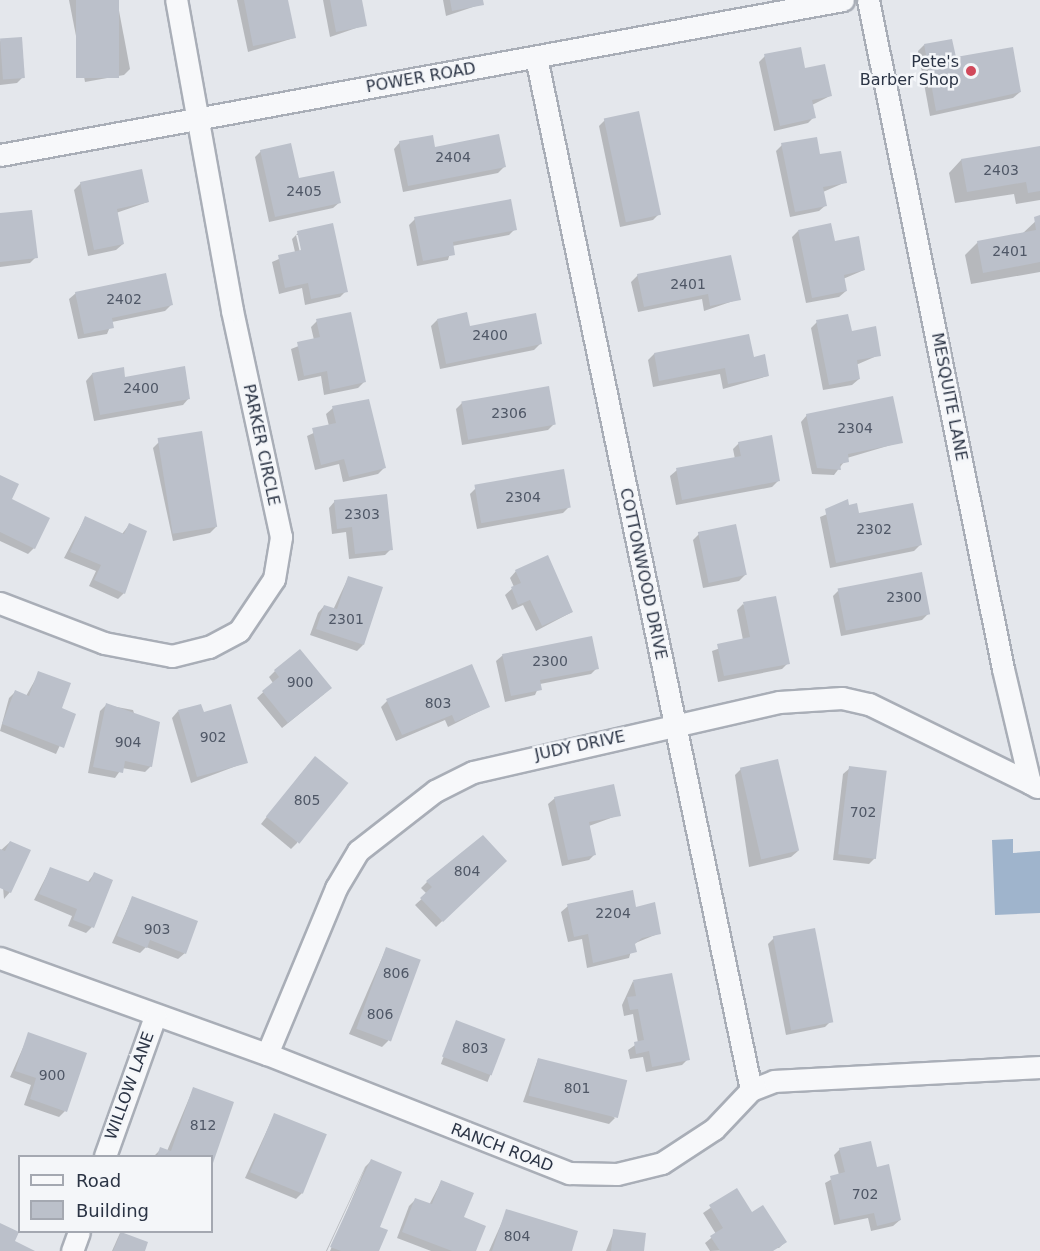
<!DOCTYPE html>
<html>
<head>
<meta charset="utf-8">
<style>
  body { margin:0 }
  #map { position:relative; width:1040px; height:1251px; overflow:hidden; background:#e4e7ec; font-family:"DejaVu Sans",sans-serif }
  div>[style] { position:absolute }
  .water>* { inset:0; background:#9fb4cc }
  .shadow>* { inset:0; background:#0003; transform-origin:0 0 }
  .building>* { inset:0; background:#bbc0ca; transform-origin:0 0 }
  .roads { filter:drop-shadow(2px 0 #a9aeb7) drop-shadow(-2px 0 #a9aeb7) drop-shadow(0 2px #a9aeb7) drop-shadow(0 -2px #a9aeb7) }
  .minor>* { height:21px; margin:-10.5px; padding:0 10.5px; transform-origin:10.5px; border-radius:10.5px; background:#f7f8fa }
  .dots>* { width:16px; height:16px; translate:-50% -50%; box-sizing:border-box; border:3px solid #f4f6f9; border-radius:50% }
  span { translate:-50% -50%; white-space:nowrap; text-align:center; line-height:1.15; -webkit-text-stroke:5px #f4f6f9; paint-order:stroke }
  .number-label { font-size:14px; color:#4f5766 }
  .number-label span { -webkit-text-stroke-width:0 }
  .poi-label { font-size:16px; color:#2b3445 }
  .right { translate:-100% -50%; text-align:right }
  .street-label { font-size:16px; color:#2b3445 }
  .legend { position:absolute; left:18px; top:1155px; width:195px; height:78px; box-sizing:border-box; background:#f4f6f9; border:2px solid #a4a8b1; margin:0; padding:8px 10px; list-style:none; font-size:18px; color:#2b3445 }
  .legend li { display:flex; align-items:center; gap:12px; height:30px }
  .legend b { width:30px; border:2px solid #a4a8b1 }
</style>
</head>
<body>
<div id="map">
  <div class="water">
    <div style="clip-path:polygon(1013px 839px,1013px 853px,1040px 851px,1040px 913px,995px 915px,992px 840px)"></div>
  </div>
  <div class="shadow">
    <div style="clip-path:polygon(69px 0,117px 0,130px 69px,124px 75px,85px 82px)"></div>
    <div style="clip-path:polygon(237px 0,287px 0,294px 38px,248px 52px)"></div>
    <div style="clip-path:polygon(323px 0,361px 0,365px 25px,330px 37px)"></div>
    <div style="clip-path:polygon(443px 0,481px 0,482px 4px,446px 16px)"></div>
    <div style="clip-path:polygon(0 40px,23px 77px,17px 83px,0 85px)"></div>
    <div style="clip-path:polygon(924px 45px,955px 59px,1020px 92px,1013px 98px,930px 116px,918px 51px)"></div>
    <div style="clip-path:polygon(765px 56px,804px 69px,830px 96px,812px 105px,814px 117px,808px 123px,774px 131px,759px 62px)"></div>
    <div style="clip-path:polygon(605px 120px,659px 214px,653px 220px,620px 227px,599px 126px)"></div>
    <div style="clip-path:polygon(400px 142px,504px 167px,498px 173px,403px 192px,394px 149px)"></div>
    <div style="clip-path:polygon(782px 145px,819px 156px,846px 182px,823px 192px,826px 205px,819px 211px,790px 217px,776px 151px)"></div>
    <div style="clip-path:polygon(1040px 147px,1040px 200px,1016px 204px,1014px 194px,955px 203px,949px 173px,961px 160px)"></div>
    <div style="clip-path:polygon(261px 151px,297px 180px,340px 202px,333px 208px,269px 222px,255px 157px)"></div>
    <div style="clip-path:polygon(81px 183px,148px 202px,116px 213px,123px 244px,116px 250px,88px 256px,74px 190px)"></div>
    <div style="clip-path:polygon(0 215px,36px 257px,30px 263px,0 267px)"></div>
    <div style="clip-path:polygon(1040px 217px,1040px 272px,971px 284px,965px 255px,978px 242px,1022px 234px)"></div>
    <div style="clip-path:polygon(415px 219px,515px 229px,509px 235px,452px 246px,448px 260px,417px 266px,409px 225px)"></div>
    <div style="clip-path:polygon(798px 231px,834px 243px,864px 270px,843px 279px,846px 291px,839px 297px,806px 303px,792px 237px)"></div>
    <div style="clip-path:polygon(evenodd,298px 233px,346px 291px,340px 297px,305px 305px,302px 288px,279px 294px,272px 262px,295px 252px,292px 239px,298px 233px,296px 235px,300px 235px,304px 256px,301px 257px,296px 235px)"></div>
    <div style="clip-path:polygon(638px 275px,739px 299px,704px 311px,702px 299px,638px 312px,631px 282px)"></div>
    <div style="clip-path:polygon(76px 293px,171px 305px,165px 311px,112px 322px,107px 334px,78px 339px,69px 299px)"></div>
    <div style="clip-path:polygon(437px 320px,469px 328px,540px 344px,534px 350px,440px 369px,431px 326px)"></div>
    <div style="clip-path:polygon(317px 321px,364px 382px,358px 388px,324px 395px,321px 376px,298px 381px,291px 349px,314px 340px,311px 327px)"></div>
    <div style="clip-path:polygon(817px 322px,850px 332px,879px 355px,856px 365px,859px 379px,852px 385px,823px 390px,811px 328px)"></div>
    <div style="clip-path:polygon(654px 354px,753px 358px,768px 376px,723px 389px,720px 374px,653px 387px,648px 360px)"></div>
    <div style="clip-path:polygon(92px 374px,124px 379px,189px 398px,183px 405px,94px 421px,86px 381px)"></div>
    <div style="clip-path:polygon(462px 403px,555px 423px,548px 430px,462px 445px,456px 409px)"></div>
    <div style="clip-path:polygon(333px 408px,385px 467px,378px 474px,343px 482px,339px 464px,315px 470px,307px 436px,329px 426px,326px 414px)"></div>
    <div style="clip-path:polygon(807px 415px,901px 442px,847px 458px,834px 475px,812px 474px,801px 422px)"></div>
    <div style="clip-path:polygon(159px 442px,217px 526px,210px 533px,173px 541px,153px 448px)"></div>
    <div style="clip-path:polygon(739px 443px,779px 480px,772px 487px,676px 505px,670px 476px,677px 470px,735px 459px,733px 449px)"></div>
    <div style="clip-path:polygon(0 476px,34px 548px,28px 554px,0 541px)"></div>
    <div style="clip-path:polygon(476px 488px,570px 506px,563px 513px,477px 529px,470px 494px)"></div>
    <div style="clip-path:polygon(335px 501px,391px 549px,385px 555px,349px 559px,346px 532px,332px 534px,329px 508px)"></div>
    <div style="clip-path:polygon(847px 506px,858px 515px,920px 545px,914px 551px,830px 568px,820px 517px)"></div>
    <div style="clip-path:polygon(85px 518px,122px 534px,129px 525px,124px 593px,118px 599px,89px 586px,96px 571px,64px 558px)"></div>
    <div style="clip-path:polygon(699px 534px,746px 574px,739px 581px,703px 588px,693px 540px)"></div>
    <div style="clip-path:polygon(516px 571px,572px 612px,536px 631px,523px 605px,512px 610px,505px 595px,514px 587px,510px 578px)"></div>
    <div style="clip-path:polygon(348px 578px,363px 645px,357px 651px,310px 635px,318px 613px,324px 606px,333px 610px)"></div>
    <div style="clip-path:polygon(839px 590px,928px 614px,922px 620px,841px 636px,833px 596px)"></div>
    <div style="clip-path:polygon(743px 604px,788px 663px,782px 669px,718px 682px,712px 651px,743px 640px,737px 610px)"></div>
    <div style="clip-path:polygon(503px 655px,597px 668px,591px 674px,540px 684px,535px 695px,505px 702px,496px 661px)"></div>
    <div style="clip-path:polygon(275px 671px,324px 694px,282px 728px,257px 698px,273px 683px,269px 677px)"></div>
    <div style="clip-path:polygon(39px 673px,60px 709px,74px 714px,56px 754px,0 731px,9px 698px,15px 692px,26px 696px)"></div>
    <div style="clip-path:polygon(387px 701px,488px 707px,448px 727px,445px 720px,396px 741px,381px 707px)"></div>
    <div style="clip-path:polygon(106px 705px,133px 710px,151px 766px,145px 772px,122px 768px,115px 778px,88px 773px,100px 711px)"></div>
    <div style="clip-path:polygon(178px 711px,247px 762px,191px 783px,172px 718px)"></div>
    <div style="clip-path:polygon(309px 764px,297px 843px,291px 849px,261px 824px)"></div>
    <div style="clip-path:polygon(850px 768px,875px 858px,869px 864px,833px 860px,843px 774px)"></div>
    <div style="clip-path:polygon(741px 769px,798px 851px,791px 857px,749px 867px,735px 775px)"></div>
    <div style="clip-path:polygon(555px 798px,619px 815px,589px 826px,595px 854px,589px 860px,562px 866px,548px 804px)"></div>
    <div style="clip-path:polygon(10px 842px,10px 892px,4px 899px,0 851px)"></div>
    <div style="clip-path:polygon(505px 861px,436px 927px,415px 905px,427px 894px,421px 888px,427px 882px)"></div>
    <div style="clip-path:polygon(50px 869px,87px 883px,94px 874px,92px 927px,86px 933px,68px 926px,72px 916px,34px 900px)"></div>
    <div style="clip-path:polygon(132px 898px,185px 953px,178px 959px,146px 947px,140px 953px,112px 943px)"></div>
    <div style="clip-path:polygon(568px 906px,635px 908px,660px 933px,633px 944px,629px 958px,587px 968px,582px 939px,568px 942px,561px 912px)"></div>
    <div style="clip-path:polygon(774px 938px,831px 1021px,825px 1027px,786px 1035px,768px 944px)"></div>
    <div style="clip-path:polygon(386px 949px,388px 1041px,382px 1047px,349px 1034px)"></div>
    <div style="clip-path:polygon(633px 981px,688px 1059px,682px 1065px,646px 1072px,643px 1057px,630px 1059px,628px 1050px,638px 1043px,633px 1014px,624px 1016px,622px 1005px)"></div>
    <div style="left:457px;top:1022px;width:50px;height:45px;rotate:21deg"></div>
    <div style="clip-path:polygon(29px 1034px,65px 1111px,59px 1117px,24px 1105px,31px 1085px,10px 1077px)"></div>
    <div style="clip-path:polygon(538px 1059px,615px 1118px,609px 1124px,523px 1102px)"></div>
    <div style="clip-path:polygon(193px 1089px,233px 1103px,212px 1162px,212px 1156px,154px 1156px,161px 1149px,167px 1151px)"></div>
    <div style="clip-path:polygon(274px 1115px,302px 1193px,296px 1199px,245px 1178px)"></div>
    <div style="clip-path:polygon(840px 1149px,876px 1169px,900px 1220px,893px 1226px,871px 1231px,868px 1218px,834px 1225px,825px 1183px,839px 1175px,834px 1155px)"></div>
    <div style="clip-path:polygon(371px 1161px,378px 1251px,330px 1251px,366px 1166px)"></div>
    <div style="clip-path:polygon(366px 1166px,327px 1251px,326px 1251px,365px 1167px)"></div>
    <div style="clip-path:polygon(441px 1182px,462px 1218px,474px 1251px,431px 1251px,397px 1238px,409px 1206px,415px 1200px,429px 1205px)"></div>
    <div style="clip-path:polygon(737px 1190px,752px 1214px,785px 1242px,779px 1248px,710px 1251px,705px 1243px,716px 1234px,703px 1213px)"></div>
    <div style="clip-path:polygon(507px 1211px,570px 1251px,489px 1251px)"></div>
    <div style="clip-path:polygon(614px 1231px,643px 1251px,606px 1251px)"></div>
    <div style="clip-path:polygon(120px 1233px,147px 1243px,144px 1251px,112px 1251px)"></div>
  </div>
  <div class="building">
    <div style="left:76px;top:0;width:43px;height:78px"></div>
    <div style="clip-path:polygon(244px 0,288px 0,296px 38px,253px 46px)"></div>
    <div style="clip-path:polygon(330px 0,362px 0,367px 26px,336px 32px)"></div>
    <div style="clip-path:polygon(450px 0,483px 0,484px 5px,452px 11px)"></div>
    <div style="left:22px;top:37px;width:41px;height:22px;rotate:86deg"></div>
    <div style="clip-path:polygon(952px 39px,956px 57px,1013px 47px,1021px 92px,936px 111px,924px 44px)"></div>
    <div style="clip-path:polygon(801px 47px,805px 68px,825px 64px,832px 96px,812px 100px,816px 118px,780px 126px,764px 54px)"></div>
    <div style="left:639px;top:111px;width:106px;height:36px;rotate:78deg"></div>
    <div style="clip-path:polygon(499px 134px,506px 167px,408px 186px,399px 141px,433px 135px,435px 147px)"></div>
    <div style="clip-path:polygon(817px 137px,820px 154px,841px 151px,847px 183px,823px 187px,827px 206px,795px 212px,781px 143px)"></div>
    <div style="clip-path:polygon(291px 143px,299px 178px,334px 171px,341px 203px,275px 217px,260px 150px)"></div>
    <div style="clip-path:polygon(1040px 146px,1040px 191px,1028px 193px,1026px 182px,967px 192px,961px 159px)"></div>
    <div style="clip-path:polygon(142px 169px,149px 202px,117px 209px,124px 244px,94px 250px,80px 182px)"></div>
    <div style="clip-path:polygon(511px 199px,517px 230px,453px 242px,455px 255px,423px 261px,414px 217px)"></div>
    <div style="clip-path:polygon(32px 210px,38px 258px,0 262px,0 213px)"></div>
    <div style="clip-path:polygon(1040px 215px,1040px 262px,983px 273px,977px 241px,1036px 230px,1034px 217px)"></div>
    <div style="clip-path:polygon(333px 223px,348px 292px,311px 299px,308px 283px,285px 288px,278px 255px,301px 250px,297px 231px)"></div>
    <div style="clip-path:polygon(831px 223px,835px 241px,859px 236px,865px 270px,844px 275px,847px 291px,812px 298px,798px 230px)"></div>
    <div style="clip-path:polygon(731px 255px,741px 300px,710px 306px,708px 294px,644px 307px,637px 274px)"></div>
    <div style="clip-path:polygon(166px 273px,173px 305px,112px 318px,114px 328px,84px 334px,75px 292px)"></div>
    <div style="clip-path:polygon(351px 312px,366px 382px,330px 390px,327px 371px,304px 376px,297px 342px,320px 337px,316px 319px)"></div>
    <div style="clip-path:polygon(467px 312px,470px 326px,536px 313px,542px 344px,446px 364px,437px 319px)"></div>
    <div style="clip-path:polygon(848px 314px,852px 331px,876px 326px,881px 356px,857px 360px,860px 379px,829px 385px,816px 320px)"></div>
    <div style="clip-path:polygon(749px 334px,754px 357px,765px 354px,769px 376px,728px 384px,725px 368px,659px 381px,654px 353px)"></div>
    <div style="clip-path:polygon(185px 366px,190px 399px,100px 415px,92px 373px,124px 367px,125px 377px)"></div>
    <div style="left:549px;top:386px;width:39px;height:89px;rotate:80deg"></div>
    <div style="clip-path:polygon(893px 396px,903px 443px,848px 454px,849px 462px,840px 464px,841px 470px,817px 468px,806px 414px)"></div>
    <div style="clip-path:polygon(369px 399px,386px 468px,349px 477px,344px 459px,321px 465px,312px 428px,336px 423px,332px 406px)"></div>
    <div style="left:202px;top:431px;width:97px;height:45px;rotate:81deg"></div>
    <div style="clip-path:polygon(772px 435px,780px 481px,682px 500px,676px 468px,741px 456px,738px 442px)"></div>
    <div style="left:564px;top:469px;width:39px;height:91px;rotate:80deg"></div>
    <div style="clip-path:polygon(0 475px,19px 484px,12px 499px,50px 518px,35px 549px,0 532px)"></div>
    <div style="clip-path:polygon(387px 494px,393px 550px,355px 554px,352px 527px,337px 529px,334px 500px)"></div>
    <div style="clip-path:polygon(848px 499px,849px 505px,857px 503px,859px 513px,913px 503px,922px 545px,836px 563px,825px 509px)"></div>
    <div style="clip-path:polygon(85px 516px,124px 534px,129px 523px,147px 531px,125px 594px,94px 580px,101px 565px,70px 552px)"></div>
    <div style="left:736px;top:524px;width:52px;height:39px;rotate:78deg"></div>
    <div style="clip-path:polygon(548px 555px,573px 612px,542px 626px,530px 600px,518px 605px,511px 587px,521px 583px,515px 570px)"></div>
    <div style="left:922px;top:572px;width:43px;height:86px;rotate:79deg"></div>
    <div style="clip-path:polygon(348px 576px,383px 587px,364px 645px,316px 629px,324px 605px,337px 609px)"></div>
    <div style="clip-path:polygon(776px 596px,790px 664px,724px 676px,717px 644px,750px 637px,743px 602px)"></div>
    <div style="clip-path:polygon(592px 636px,599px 669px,540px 680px,542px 690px,511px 696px,502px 654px)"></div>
    <div style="clip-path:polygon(300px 649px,332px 688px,288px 723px,262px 691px,279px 677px,274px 670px)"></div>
    <div style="clip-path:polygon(472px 664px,490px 707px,455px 722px,452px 715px,402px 735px,386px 699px)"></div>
    <div style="clip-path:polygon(38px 671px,71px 683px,62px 708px,76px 714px,64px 748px,2px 724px,15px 690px,29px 696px)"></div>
    <div style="clip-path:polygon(106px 703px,160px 722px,152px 767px,125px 761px,123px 773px,93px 767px)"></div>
    <div style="clip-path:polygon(201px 704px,204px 712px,231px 704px,248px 763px,197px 777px,178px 710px)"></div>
    <div style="left:315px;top:756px;width:43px;height:78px;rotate:39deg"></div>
    <div style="left:778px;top:759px;width:94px;height:39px;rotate:77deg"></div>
    <div style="left:849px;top:766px;width:38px;height:89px;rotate:7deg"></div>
    <div style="clip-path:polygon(614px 784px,621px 816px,589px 822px,596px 855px,568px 860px,554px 797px)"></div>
    <div style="clip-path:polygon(483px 835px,507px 861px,443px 922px,420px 898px,432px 887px,426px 881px)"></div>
    <div style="clip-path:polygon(10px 841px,31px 850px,11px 893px,0 888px,0 849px,5px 851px)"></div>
    <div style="clip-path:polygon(50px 867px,90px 882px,94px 872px,113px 880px,94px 928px,73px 920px,77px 909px,39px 894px)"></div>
    <div style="clip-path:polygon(633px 890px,636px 907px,655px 902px,661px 934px,642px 938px,635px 944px,637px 952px,593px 963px,588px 934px,574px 937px,567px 904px)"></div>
    <div style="clip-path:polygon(132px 896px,198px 921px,186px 954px,150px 940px,147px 948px,117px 936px)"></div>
    <div style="left:815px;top:928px;width:96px;height:43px;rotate:79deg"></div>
    <div style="left:386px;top:947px;width:37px;height:87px;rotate:20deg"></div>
    <div style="clip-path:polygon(672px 973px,690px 1060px,652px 1067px,649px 1051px,636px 1054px,634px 1042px,644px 1040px,638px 1009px,630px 1010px,627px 997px,636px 996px,633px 980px)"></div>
    <div style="left:456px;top:1020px;width:53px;height:39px;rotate:21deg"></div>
    <div style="clip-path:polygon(28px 1032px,87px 1053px,67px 1112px,30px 1099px,36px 1078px,15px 1071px)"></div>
    <div style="left:538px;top:1058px;width:92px;height:39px;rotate:14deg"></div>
    <div style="clip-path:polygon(193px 1087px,234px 1102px,212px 1166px,212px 1156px,157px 1156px,160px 1147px,171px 1151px)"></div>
    <div style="left:274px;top:1113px;width:57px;height:64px;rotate:22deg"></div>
    <div style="clip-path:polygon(871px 1141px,877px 1167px,889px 1164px,901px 1220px,877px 1226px,874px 1213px,840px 1220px,830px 1176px,845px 1172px,839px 1148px)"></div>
    <div style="clip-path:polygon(371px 1159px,402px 1172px,380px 1227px,388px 1230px,379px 1251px,341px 1251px,330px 1247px)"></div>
    <div style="clip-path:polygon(441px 1180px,474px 1193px,464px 1217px,486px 1226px,476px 1251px,452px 1251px,402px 1232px,415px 1198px,432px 1204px)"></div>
    <div style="clip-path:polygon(737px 1188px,752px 1212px,763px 1205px,787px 1242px,773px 1251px,720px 1251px,710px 1236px,723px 1228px,709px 1205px)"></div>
    <div style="clip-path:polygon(506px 1209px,578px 1231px,572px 1251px,492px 1251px)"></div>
    <div style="clip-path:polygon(0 1223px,19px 1232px,15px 1241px,35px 1251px,0 1251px)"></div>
    <div style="clip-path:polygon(613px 1229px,646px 1233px,644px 1251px,611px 1251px)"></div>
    <div style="clip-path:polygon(121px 1232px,148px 1242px,145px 1251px,113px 1251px)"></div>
  </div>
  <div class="roads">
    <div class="minor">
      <div style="left:868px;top:0;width:682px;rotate:78.59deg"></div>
      <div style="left:1003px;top:669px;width:117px;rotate:76.7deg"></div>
      <div style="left:1030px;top:783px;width:8px;rotate:30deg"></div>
      <div style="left:536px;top:57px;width:1055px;rotate:78.24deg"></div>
      <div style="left:0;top:155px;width:857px;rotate:-10.42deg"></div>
      <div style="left:0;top:603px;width:111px;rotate:21deg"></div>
      <div style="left:104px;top:643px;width:69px;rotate:10.8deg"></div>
      <div style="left:172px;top:656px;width:38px;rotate:-14deg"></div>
      <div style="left:209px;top:647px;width:34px;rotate:-28deg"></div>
      <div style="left:239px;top:631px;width:63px;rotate:-56.1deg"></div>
      <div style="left:274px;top:579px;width:43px;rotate:-80.5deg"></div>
      <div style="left:281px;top:537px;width:232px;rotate:-102.2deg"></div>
      <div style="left:232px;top:310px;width:315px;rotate:-100.2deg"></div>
      <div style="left:0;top:958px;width:284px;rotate:19.8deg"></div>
      <div style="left:267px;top:1054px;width:325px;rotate:21.5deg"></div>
      <div style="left:569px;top:1173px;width:48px;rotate:1.2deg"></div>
      <div style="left:617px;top:1174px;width:46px;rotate:-13.7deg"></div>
      <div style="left:662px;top:1163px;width:62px;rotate:-33.2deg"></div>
      <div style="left:714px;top:1129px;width:54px;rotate:-46.5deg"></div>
      <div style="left:751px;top:1090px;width:25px;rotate:-21deg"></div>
      <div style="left:774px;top:1081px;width:266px;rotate:-3deg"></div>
      <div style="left:267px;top:1054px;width:180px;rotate:-67.4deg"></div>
      <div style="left:336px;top:888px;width:43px;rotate:-59.3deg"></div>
      <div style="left:358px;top:851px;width:98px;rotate:-37.9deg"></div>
      <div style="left:435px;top:791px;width:42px;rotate:-26.6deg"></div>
      <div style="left:473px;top:772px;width:314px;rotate:-12.9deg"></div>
      <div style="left:779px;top:702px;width:63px;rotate:-3.6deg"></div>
      <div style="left:842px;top:698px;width:28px;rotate:13deg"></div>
      <div style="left:869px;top:704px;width:179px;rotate:26.1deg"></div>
      <div style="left:105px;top:1156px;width:149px;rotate:-70.3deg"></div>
      <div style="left:72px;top:1251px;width:20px;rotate:-70deg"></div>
    </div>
  </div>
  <div class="dots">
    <div style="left:971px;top:71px;background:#d1495b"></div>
  </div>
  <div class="number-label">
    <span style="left:453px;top:157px">2404</span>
    <span style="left:1001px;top:170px">2403</span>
    <span style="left:304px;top:191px">2405</span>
    <span style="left:1010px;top:251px">2401</span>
    <span style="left:688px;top:284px">2401</span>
    <span style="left:124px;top:299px">2402</span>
    <span style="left:490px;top:335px">2400</span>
    <span style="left:141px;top:388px">2400</span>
    <span style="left:509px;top:413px">2306</span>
    <span style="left:855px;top:428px">2304</span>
    <span style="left:523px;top:497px">2304</span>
    <span style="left:362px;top:514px">2303</span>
    <span style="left:874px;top:529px">2302</span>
    <span style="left:904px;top:597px">2300</span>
    <span style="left:346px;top:619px">2301</span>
    <span style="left:550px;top:661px">2300</span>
    <span style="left:300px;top:682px">900</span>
    <span style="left:438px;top:703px">803</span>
    <span style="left:213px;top:737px">902</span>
    <span style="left:128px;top:742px">904</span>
    <span style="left:307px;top:800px">805</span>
    <span style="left:863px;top:812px">702</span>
    <span style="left:467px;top:871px">804</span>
    <span style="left:613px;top:913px">2204</span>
    <span style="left:157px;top:929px">903</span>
    <span style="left:396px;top:973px">806</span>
    <span style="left:380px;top:1014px">806</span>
    <span style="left:475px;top:1048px">803</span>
    <span style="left:52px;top:1075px">900</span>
    <span style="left:577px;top:1088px">801</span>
    <span style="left:203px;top:1125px">812</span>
    <span style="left:865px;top:1194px">702</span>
    <span style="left:517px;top:1236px">804</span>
  </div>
  <div class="poi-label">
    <span class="right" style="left:959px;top:71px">Pete's<br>Barber Shop</span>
  </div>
  <div class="street-label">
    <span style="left:421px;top:78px;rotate:-10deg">POWER ROAD</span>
    <span style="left:949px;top:397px;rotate:79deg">MESQUITE LANE</span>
    <span style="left:261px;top:445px;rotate:78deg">PARKER CIRCLE</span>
    <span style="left:643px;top:574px;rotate:78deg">COTTONWOOD DRIVE</span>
    <span style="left:580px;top:746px;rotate:-12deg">JUDY DRIVE</span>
    <span style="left:130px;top:1086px;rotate:-70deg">WILLOW LANE</span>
    <span style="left:502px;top:1148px;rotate:21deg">RANCH ROAD</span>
  </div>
  <ul class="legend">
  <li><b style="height:8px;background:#f7f8fa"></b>Road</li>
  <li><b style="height:16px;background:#bbc0ca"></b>Building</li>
  </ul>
</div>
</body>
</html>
